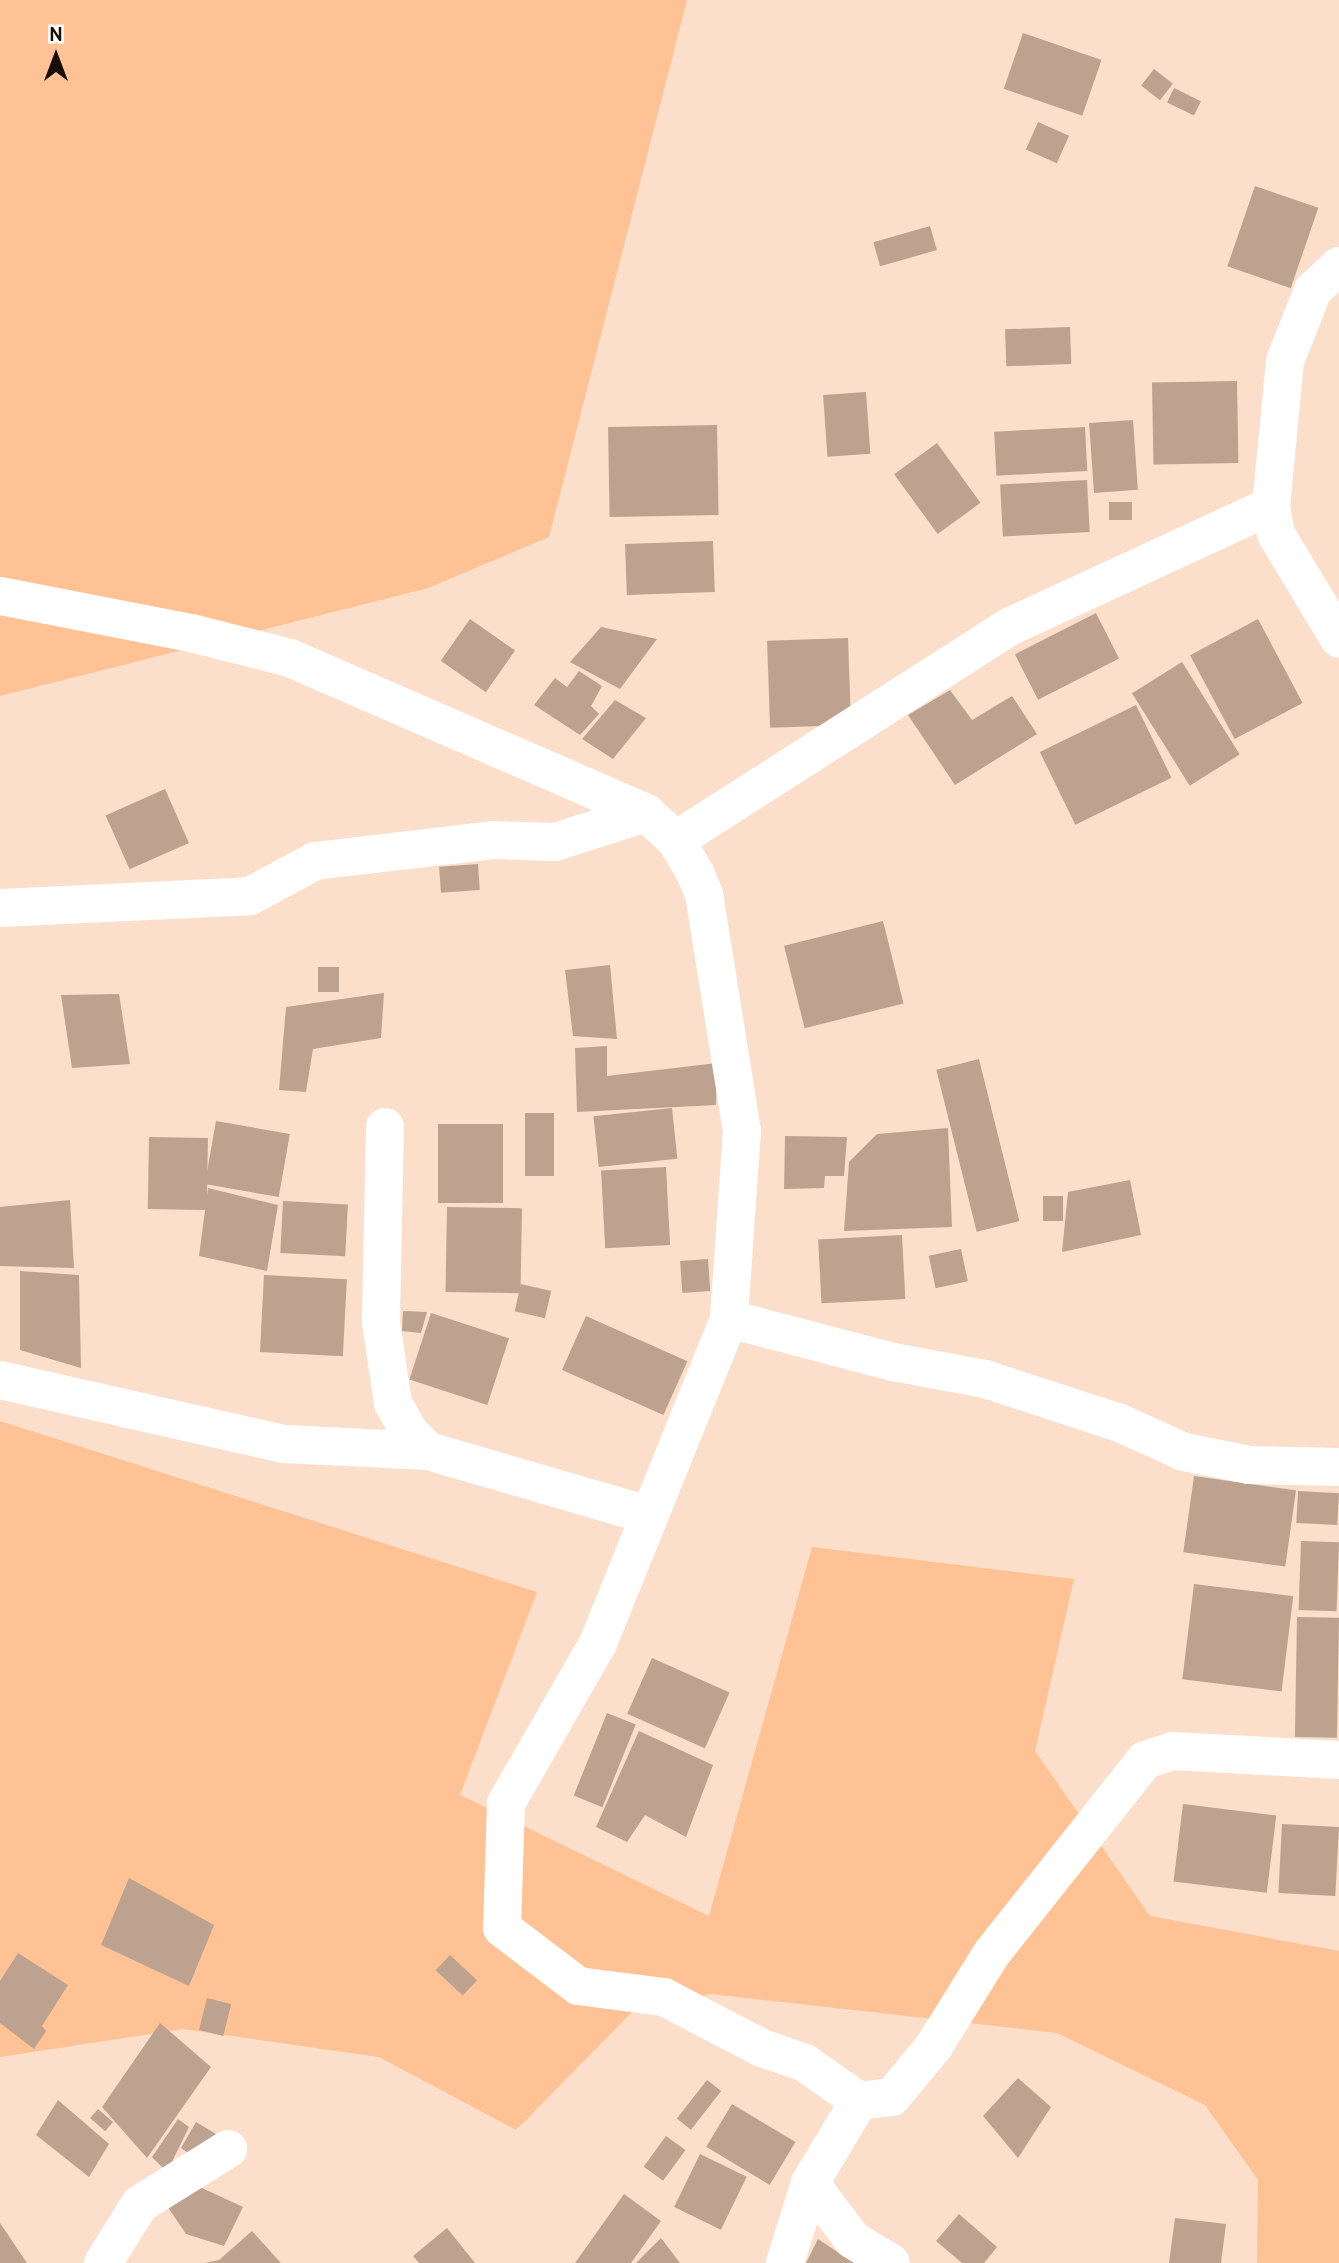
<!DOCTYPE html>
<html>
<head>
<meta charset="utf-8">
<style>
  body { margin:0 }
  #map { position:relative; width:1339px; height:2263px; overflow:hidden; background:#fbdfcb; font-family:Cabin,sans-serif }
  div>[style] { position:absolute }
  .green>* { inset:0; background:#ffc294 }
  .building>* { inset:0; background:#bda28f; transform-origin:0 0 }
  .street>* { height:38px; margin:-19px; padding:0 19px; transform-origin:19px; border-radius:19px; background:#fff }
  span { translate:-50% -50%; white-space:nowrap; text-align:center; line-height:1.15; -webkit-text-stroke:5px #fff; paint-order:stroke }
  .north { position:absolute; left:21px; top:21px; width:70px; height:70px; -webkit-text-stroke:5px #fff; paint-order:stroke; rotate:0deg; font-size:19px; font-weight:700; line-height:28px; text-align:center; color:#160d06 }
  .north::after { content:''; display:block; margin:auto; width:24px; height:32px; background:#160d06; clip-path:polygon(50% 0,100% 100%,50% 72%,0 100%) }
</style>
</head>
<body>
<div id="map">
  <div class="green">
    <div style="clip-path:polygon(0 0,687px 0,549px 537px,428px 588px,0 696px)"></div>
    <div style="clip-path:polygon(0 1421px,537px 1592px,460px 1795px,709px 1916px,812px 1547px,1074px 1579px,1035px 1751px,1150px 1916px,1339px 1951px,1339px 2263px,1257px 2263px,1258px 2180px,1205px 2105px,1057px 2033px,711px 1994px,632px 2012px,516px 2130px,379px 2057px,183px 2029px,0 2057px)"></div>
  </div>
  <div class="building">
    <div style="left:1023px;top:33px;width:83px;height:59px;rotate:19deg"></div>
    <div style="left:1154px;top:69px;width:24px;height:21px;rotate:38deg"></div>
    <div style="left:1174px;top:88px;width:30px;height:16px;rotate:26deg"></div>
    <div style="left:1038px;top:122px;width:34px;height:30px;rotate:24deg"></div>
    <div style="left:1255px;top:186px;width:67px;height:85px;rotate:19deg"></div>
    <div style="left:930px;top:226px;width:25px;height:59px;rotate:74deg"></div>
    <div style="left:1070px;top:327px;width:37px;height:65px;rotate:88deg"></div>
    <div style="left:1237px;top:381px;width:82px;height:85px;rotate:89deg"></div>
    <div style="left:866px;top:392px;width:62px;height:43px;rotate:86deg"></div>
    <div style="left:1133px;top:420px;width:70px;height:44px;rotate:86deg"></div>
    <div style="left:717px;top:425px;width:90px;height:109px;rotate:89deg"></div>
    <div style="left:1085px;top:427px;width:44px;height:91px;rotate:87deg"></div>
    <div style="left:937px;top:443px;width:74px;height:53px;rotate:54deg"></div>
    <div style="left:1087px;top:480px;width:52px;height:87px;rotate:87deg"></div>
    <div style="left:1132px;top:502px;width:18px;height:23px;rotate:90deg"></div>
    <div style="left:713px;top:541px;width:51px;height:88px;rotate:88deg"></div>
    <div style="left:1096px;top:613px;width:51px;height:91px;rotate:63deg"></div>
    <div style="left:470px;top:619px;width:55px;height:51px;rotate:35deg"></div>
    <div style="left:1258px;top:619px;width:95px;height:77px;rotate:62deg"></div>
    <div style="clip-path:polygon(601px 627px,657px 639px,620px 689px,570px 662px)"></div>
    <div style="left:848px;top:638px;width:87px;height:81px;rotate:88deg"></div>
    <div style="left:1182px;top:662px;width:109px;height:59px;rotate:58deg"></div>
    <div style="clip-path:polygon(579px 671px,602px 686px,591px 706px,599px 714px,580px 735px,534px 705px,555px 678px,567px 687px)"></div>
    <div style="clip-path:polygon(950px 690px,972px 720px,1012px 696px,1037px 734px,955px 785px,908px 715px)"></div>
    <div style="clip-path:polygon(615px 700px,646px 718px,613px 759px,582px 739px)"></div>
    <div style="left:1136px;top:705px;width:81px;height:107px;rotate:64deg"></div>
    <div style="left:165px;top:789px;width:59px;height:65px;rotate:66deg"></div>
    <div style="left:478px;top:864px;width:26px;height:39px;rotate:86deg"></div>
    <div style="left:883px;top:921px;width:85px;height:102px;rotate:76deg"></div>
    <div style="clip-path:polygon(610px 965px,617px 1039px,573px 1036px,565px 970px)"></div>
    <div style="left:318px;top:967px;width:21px;height:25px"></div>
    <div style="clip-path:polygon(384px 993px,381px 1038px,313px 1049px,306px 1092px,279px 1090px,286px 1007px)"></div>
    <div style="clip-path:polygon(119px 994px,130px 1064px,72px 1068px,61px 995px)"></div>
    <div style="clip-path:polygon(607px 1046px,607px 1076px,717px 1063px,716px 1105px,577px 1112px,575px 1048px)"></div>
    <div style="left:979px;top:1059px;width:167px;height:44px;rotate:76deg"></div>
    <div style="left:672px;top:1108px;width:51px;height:79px;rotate:84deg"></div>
    <div style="left:525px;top:1113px;width:29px;height:63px"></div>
    <div style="left:216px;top:1121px;width:75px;height:64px;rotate:10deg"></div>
    <div style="left:438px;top:1124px;width:65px;height:79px"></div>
    <div style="clip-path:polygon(948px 1128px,952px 1227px,844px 1231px,849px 1162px,877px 1134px)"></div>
    <div style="clip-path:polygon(785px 1136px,847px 1137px,844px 1176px,825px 1176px,824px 1188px,784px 1189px)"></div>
    <div style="left:149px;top:1137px;width:59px;height:72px;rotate:1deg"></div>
    <div style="left:666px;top:1167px;width:78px;height:65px;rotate:87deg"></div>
    <div style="clip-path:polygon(1130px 1180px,1141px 1235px,1062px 1252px,1068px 1192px)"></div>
    <div style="clip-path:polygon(208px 1188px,278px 1205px,267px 1271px,199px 1256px)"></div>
    <div style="left:1043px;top:1196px;width:20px;height:25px"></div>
    <div style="clip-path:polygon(70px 1200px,74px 1268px,0 1266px,0 1207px)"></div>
    <div style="left:283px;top:1201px;width:65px;height:52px;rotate:3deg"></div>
    <div style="left:447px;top:1207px;width:75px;height:85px;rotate:1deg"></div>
    <div style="left:902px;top:1235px;width:64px;height:84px;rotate:87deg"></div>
    <div style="left:961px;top:1249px;width:33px;height:33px;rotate:78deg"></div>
    <div style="left:708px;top:1259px;width:32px;height:28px;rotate:86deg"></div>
    <div style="clip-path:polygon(20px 1271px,79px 1275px,81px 1368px,20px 1350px)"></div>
    <div style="left:264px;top:1275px;width:83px;height:77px;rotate:3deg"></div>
    <div style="left:521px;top:1284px;width:31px;height:28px;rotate:13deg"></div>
    <div style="clip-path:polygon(403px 1311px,427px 1312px,421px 1333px,402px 1331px)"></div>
    <div style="left:431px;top:1313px;width:82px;height:70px;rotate:18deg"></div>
    <div style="left:586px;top:1316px;width:111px;height:59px;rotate:24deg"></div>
    <div style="left:1194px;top:1476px;width:103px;height:77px;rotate:8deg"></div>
    <div style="left:1298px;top:1491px;width:41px;height:32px;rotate:3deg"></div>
    <div style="left:1301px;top:1541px;width:38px;height:69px;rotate:2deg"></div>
    <div style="left:1194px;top:1584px;width:100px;height:96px;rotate:7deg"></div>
    <div style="left:1297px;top:1617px;width:42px;height:120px;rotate:1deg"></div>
    <div style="left:652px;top:1658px;width:85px;height:61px;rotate:24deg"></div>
    <div style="left:607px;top:1713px;width:31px;height:89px;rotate:22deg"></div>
    <div style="clip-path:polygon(639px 1731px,713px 1765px,686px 1837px,645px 1815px,627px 1842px,596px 1827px)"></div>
    <div style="left:1183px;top:1804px;width:94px;height:78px;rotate:7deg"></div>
    <div style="left:1282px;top:1824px;width:57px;height:69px;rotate:3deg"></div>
    <div style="clip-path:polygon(129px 1878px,214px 1925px,189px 1986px,101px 1945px)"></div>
    <div style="clip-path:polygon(18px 1953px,68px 1985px,42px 2026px,46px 2031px,34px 2049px,0 2023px,0 1981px)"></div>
    <div style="left:450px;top:1955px;width:37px;height:21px;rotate:43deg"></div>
    <div style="left:207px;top:1998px;width:25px;height:33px;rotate:14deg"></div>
    <div style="clip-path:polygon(160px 2023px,211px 2067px,147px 2158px,102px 2107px)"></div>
    <div style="clip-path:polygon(1018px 2078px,1051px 2107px,1018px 2158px,983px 2116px)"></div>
    <div style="left:707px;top:2080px;width:18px;height:49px;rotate:38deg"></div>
    <div style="clip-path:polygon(58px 2100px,109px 2144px,89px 2177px,36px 2135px)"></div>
    <div style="left:732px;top:2104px;width:74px;height:50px;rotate:31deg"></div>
    <div style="left:98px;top:2109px;width:20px;height:12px;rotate:41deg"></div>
    <div style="clip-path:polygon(178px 2119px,189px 2127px,167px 2172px,152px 2157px)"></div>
    <div style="clip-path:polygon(196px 2122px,216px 2134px,198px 2160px,181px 2148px)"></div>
    <div style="left:666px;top:2136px;width:24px;height:38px;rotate:36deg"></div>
    <div style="left:700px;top:2154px;width:52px;height:59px;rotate:26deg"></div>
    <div style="clip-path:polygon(189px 2182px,243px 2207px,224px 2246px,186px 2234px,167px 2206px)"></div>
    <div style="clip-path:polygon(624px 2194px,661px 2221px,631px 2263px,575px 2263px)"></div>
    <div style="clip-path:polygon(959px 2214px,997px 2247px,984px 2263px,962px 2263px,936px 2241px)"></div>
    <div style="clip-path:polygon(1175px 2218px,1226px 2224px,1221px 2263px,1169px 2263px)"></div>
    <div style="clip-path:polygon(0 2223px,27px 2263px,0 2263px)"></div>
    <div style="clip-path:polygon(447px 2228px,475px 2263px,419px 2263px,413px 2256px)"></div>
    <div style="clip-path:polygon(252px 2231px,281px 2263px,205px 2263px,219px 2260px)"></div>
    <div style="clip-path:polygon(661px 2238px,680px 2263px,636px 2263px)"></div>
    <div style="clip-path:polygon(818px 2239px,854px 2263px,806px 2263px)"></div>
  </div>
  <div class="street">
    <div style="left:1339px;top:266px;width:35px;rotate:137deg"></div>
    <div style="left:1313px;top:290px;width:76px;rotate:111.5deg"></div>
    <div style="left:1285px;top:361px;width:146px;rotate:95.5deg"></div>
    <div style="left:1271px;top:506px;width:28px;rotate:80deg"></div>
    <div style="left:1276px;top:534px;width:122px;rotate:59deg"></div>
    <div style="left:0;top:596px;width:195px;rotate:11deg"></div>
    <div style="left:191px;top:633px;width:102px;rotate:14.2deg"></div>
    <div style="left:290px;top:658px;width:388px;rotate:23.5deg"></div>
    <div style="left:646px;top:813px;width:40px;rotate:42deg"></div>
    <div style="left:676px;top:840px;width:38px;rotate:60deg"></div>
    <div style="left:695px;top:873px;width:23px;rotate:67deg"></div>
    <div style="left:704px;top:894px;width:240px;rotate:80.9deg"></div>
    <div style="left:742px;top:1131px;width:188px;rotate:94deg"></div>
    <div style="left:729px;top:1319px;width:352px;rotate:112deg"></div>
    <div style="left:597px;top:1645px;width:182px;rotate:119.9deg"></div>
    <div style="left:506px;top:1803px;width:125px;rotate:91.8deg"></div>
    <div style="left:502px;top:1928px;width:96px;rotate:37.3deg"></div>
    <div style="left:578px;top:1986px;width:87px;rotate:7.3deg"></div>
    <div style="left:664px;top:1997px;width:110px;rotate:27.5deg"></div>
    <div style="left:762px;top:2048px;width:46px;rotate:19.2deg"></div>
    <div style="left:805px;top:2063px;width:66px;rotate:35.1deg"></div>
    <div style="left:859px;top:2101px;width:96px;rotate:120.9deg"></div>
    <div style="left:810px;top:2183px;width:84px;rotate:107.4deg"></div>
    <div style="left:676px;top:840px;width:398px;rotate:-32.6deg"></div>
    <div style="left:1011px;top:626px;width:286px;rotate:-24.8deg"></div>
    <div style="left:0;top:908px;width:250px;rotate:-2.7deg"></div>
    <div style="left:250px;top:896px;width:74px;rotate:-28.3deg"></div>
    <div style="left:315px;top:861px;width:179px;rotate:-6.7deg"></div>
    <div style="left:493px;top:840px;width:62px;rotate:1.8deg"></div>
    <div style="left:555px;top:842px;width:96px;rotate:-17.7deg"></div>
    <div style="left:385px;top:1127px;width:195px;rotate:91.2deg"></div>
    <div style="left:381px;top:1322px;width:82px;rotate:81.6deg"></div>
    <div style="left:393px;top:1403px;width:33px;rotate:61deg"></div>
    <div style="left:409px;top:1432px;width:27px;rotate:45deg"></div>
    <div style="left:428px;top:1451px;width:229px;rotate:16.2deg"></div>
    <div style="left:729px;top:1319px;width:170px;rotate:14.7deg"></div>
    <div style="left:893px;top:1362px;width:94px;rotate:10.5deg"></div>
    <div style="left:985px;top:1379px;width:142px;rotate:18.1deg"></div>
    <div style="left:1120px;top:1423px;width:70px;rotate:24.4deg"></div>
    <div style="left:1184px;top:1452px;width:66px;rotate:11.3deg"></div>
    <div style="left:1249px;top:1465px;width:90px;rotate:1.3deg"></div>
    <div style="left:0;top:1380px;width:292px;rotate:12.7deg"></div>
    <div style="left:285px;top:1444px;width:143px;rotate:2.8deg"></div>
    <div style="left:859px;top:2101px;width:33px;rotate:-7deg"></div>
    <div style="left:892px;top:2097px;width:66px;rotate:-50.5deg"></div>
    <div style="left:934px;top:2046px;width:110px;rotate:-58.1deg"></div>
    <div style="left:992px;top:1953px;width:246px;rotate:-51.6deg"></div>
    <div style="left:1145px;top:1760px;width:29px;rotate:-18deg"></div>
    <div style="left:1173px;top:1751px;width:166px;rotate:3.1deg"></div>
    <div style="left:810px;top:2183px;width:71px;rotate:53deg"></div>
    <div style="left:853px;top:2240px;width:44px;rotate:31.2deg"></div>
    <div style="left:103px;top:2263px;width:70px;rotate:-57.9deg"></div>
    <div style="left:140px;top:2204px;width:104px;rotate:-32deg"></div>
  </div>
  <div class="north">N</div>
</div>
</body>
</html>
